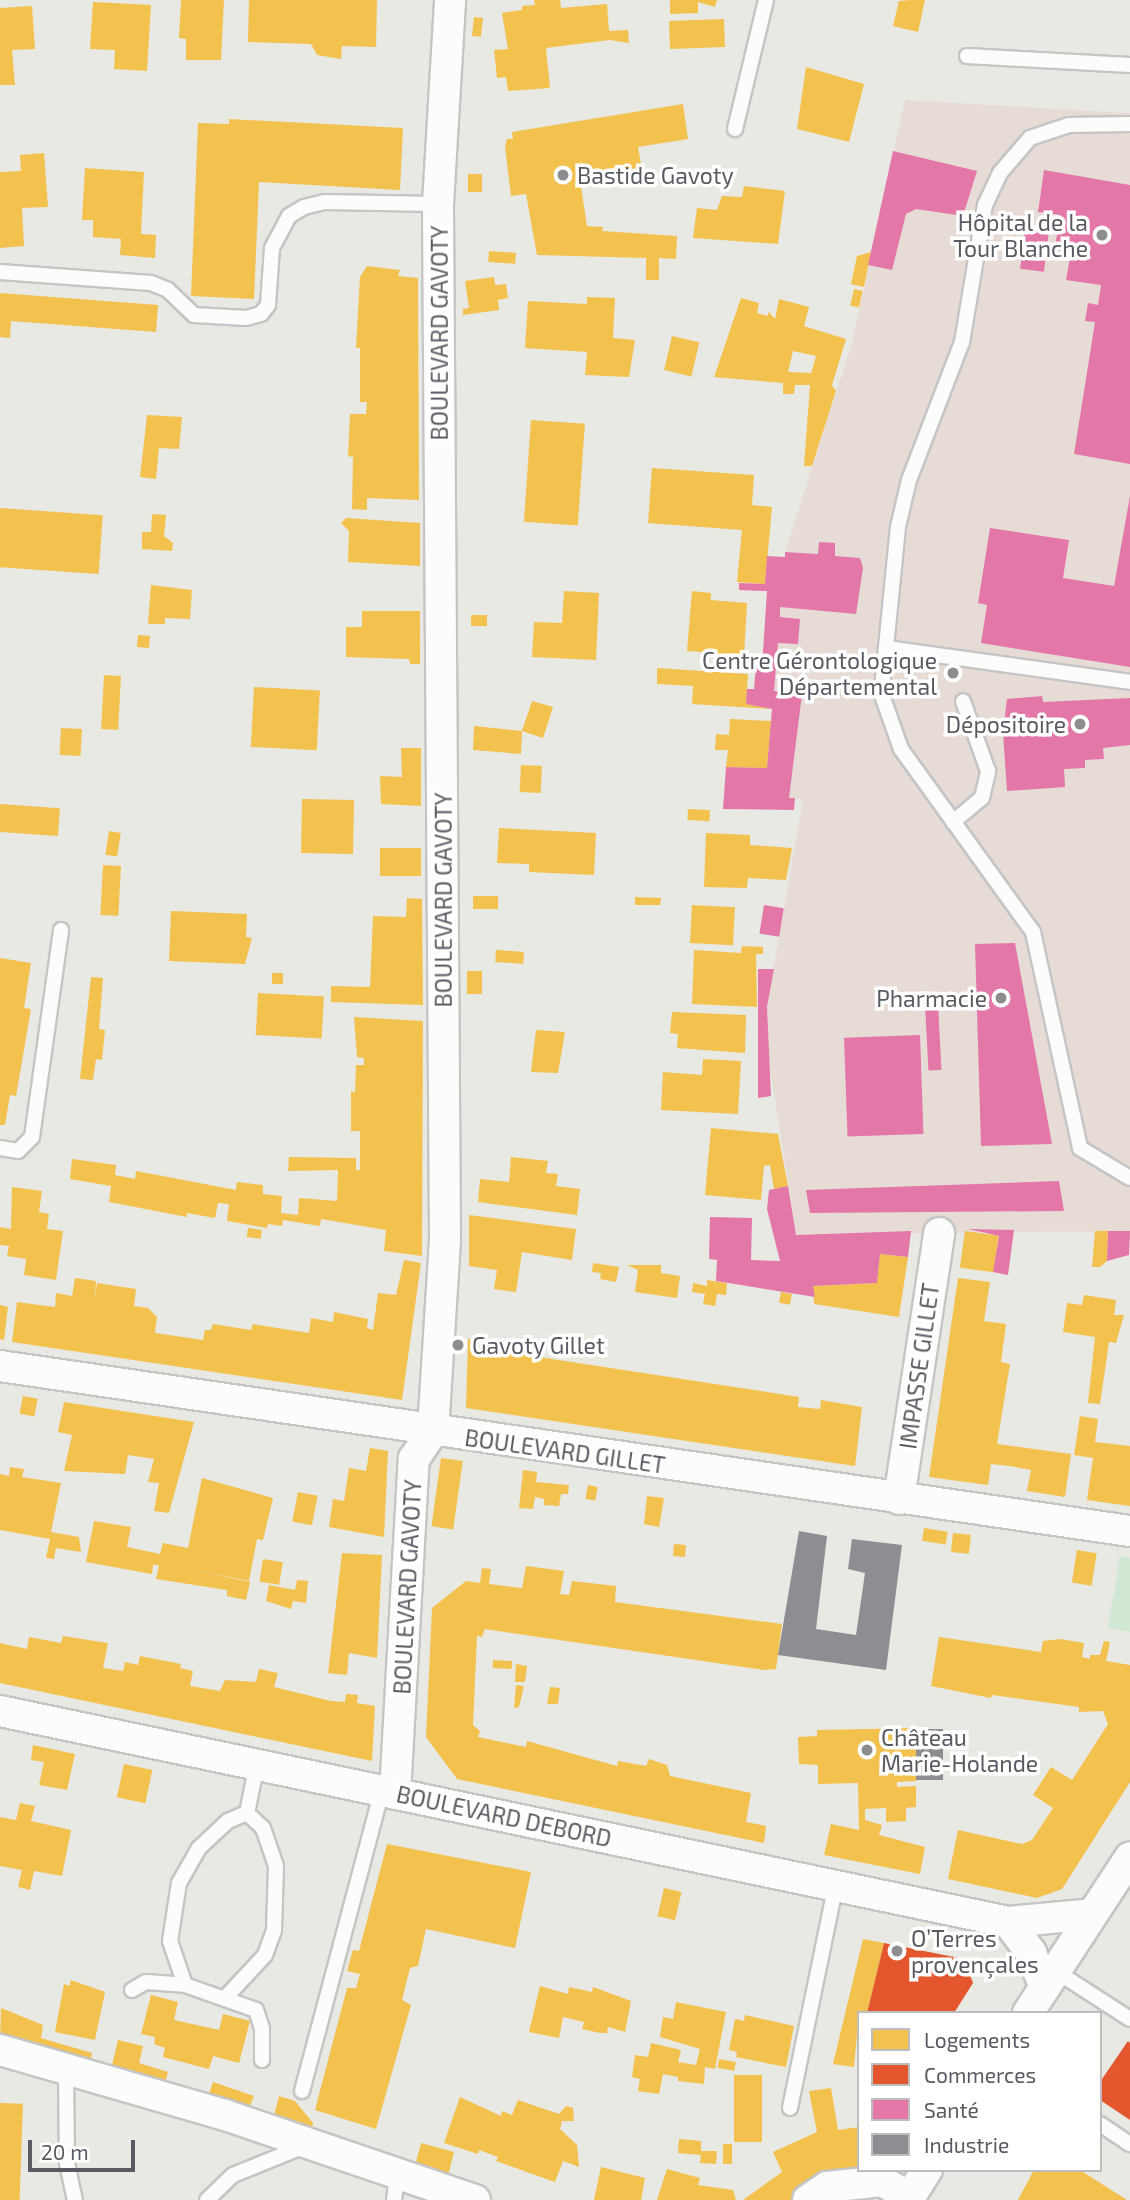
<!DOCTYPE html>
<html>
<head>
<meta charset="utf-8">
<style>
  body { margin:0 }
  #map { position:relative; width:1130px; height:2200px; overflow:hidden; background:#e9e9e3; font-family:"Exo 2",sans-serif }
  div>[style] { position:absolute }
  .medical>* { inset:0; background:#e7dcd5 }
  .green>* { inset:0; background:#d0e7d4 }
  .homes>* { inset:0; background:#f2c14e; transform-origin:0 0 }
  .shops>* { inset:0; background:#e4572e }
  .health>* { inset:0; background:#e377a8; transform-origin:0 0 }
  .industry>* { inset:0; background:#8d8d92; transform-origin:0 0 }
  .roads { filter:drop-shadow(2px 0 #c5c5c5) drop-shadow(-2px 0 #c5c5c5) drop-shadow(0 2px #c5c5c5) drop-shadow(0 -2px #c5c5c5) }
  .lane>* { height:14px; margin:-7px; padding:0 7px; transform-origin:7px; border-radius:7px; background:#fcfcfb }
  .street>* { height:30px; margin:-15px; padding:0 15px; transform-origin:15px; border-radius:15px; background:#fcfcfb }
  .dots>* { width:19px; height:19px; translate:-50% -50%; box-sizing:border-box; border:4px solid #fff; border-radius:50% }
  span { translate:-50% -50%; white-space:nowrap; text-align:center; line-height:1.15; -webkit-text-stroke:7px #fff; paint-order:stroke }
  .poi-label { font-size:23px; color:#595b62 }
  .left { translate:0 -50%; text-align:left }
  .right { translate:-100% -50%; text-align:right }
  .street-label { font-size:23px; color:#595b62 }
  .legend { position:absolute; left:857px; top:2011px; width:245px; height:161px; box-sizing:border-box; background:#fff; border:2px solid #bdbdc0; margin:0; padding:9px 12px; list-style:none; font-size:21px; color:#595b62 }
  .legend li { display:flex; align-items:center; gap:14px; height:35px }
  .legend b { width:35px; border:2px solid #bdbdc0 }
  .scale { position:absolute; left:28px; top:2140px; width:107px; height:32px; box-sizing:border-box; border:4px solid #595b62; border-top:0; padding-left:9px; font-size:21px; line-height:24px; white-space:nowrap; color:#595b62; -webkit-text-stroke:5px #fff; paint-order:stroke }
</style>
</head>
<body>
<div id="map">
  <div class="medical">
    <div style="clip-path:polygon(905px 100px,1130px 113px,1130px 1231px,796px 1235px,769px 1061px,767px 1007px,803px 799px,765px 795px,785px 552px,853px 339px)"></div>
  </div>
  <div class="green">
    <div style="clip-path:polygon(1120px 1556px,1130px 1558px,1130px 1632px,1108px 1628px)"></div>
  </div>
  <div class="homes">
    <div style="clip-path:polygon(181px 0,224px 0,221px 60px,186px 60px,186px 39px,179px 38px)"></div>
    <div style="clip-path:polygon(249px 0,377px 0,376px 47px,342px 46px,341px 59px,317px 55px,311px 44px,248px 42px)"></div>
    <div style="clip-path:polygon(534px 0,560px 0,561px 8px,607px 4px,609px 31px,628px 30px,629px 43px,610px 40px,546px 48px,550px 88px,508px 91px,506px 77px,497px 78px,494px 50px,508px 49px,502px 13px,522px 10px,522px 6px,535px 5px)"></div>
    <div style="clip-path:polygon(670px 0,717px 0,715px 7px,698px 2px,698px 13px,670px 14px)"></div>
    <div style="clip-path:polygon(911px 0,925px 0,918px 32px,893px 26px,899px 1px)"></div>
    <div style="clip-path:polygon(93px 2px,151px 5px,147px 71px,114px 69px,115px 50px,90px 49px)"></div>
    <div style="clip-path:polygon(32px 6px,35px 49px,12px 50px,15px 85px,0 85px,0 8px)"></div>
    <div style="left:474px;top:17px;width:9px;height:19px;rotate:6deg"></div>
    <div style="left:724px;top:19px;width:28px;height:55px;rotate:88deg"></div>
    <div style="clip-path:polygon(806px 67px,864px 84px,849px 142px,797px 129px)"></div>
    <div style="clip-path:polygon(683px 104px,688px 139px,638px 147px,642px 169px,580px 180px,587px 226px,603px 227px,602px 231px,677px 236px,676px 259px,659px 258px,659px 280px,646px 280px,646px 258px,537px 255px,526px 194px,511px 196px,505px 146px,507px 139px,513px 139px,512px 132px)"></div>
    <div style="clip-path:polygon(229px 119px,403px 128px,400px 190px,259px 182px,254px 299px,191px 296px,198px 123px,229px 124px)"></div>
    <div style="clip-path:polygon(44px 153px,48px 207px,22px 208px,24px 246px,0 248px,0 172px,21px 171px,20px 155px)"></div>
    <div style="clip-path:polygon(85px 168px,144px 172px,141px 234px,156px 235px,155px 258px,120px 255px,121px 239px,93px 237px,93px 220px,82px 220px)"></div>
    <div style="left:468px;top:174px;width:14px;height:18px"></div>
    <div style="clip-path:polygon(744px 186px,785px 191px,778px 244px,693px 238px,697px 208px,717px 210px,722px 196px,742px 197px)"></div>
    <div style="left:489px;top:251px;width:27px;height:11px;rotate:4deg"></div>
    <div style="clip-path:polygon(871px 252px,864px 287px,851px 284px,857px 256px)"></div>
    <div style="clip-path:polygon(367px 266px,400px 270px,398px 276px,418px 278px,419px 500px,367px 498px,367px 510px,352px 509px,353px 457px,348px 456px,350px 414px,366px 414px,367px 402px,360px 402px,360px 348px,356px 348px,360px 277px)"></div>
    <div style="clip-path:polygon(494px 277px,495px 285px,506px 284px,508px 298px,498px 300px,499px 310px,463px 315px,463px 309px,469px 308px,465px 281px)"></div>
    <div style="left:854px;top:289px;width:9px;height:17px;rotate:13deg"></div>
    <div style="clip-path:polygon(0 293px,158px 305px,156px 332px,11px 321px,10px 338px,0 337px)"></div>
    <div style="clip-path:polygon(587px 297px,615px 298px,613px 338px,635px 340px,629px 377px,585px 375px,587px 352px,525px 348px,528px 301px,587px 304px)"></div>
    <div style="clip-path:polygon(evenodd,741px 298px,759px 303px,757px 313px,767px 316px,769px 312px,775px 319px,779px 299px,809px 307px,804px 326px,846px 339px,832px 385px,836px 391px,812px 466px,804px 466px,810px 385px,795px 385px,794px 394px,783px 394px,783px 383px,714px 377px,741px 298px,793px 351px,816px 356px,811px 373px,788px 372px,793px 351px)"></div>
    <div style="left:672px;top:336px;width:28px;height:35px;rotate:13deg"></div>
    <div style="clip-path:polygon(147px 415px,182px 417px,179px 449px,159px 448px,156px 479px,140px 477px)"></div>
    <div style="left:531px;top:420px;width:54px;height:102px;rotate:4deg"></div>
    <div style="clip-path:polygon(652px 468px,754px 475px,752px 505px,772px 507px,765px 584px,737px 582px,742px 530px,648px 523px)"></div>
    <div style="left:0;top:508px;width:103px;height:59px;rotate:4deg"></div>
    <div style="clip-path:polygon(152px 514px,166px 515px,164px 536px,173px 543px,172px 551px,142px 549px,142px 532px,151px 532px)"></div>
    <div style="clip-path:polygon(346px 518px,420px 523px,420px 566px,348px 562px,349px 531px,341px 523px)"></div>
    <div style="clip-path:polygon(151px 585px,192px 590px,190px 619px,165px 618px,165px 624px,148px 624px)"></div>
    <div style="clip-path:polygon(564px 591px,599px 593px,596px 660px,532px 657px,534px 622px,562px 623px)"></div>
    <div style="clip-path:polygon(692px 591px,711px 593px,711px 600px,747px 603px,744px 655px,687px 651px)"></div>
    <div style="clip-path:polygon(362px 611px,420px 611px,420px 664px,410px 664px,409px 659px,346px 657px,346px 627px,362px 627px)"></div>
    <div style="left:471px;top:615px;width:16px;height:11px"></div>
    <div style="left:138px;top:635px;width:12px;height:12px;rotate:5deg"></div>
    <div style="clip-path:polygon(657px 668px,748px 674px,746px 704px,772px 709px,692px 704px,693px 686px,657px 684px)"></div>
    <div style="left:104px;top:675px;width:17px;height:54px;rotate:3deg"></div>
    <div style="left:254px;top:687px;width:66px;height:60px;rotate:3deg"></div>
    <div style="clip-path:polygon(532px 701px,553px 707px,543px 738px,522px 731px,521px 754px,473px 750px,474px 726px,522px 731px)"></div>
    <div style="clip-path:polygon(730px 719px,771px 721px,767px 768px,726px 767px,728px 750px,715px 750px,716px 734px,729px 735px)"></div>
    <div style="left:61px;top:728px;width:21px;height:27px;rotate:3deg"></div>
    <div style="clip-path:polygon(401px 748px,421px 748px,421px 806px,381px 804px,380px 776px,402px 777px)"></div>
    <div style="left:521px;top:765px;width:21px;height:27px;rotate:3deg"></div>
    <div style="left:302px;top:799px;width:52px;height:54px;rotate:1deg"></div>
    <div style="left:0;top:804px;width:60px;height:28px;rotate:4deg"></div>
    <div style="left:688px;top:809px;width:22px;height:11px;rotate:3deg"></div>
    <div style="clip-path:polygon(499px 828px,596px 833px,594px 875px,529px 872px,529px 864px,497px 863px)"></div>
    <div style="left:109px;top:831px;width:12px;height:24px;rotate:9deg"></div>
    <div style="clip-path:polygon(706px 833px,750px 835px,750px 845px,792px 848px,786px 880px,748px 878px,747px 888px,704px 887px)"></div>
    <div style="left:380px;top:848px;width:41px;height:28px"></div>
    <div style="left:103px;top:865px;width:18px;height:50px;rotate:3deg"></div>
    <div style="left:473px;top:896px;width:25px;height:13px"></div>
    <div style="clip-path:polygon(635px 897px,661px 898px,660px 905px,635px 905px)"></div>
    <div style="clip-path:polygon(407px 898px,422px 899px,423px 1005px,331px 1002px,331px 986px,370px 987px,373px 916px,406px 917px)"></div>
    <div style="left:692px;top:905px;width:43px;height:38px;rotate:3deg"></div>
    <div style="clip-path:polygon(171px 911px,247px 914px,246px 937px,252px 938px,245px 964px,169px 961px)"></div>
    <div style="clip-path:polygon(742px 946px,763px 947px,763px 954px,756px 954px,757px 1007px,692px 1004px,694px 950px,741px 953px)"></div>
    <div style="left:496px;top:950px;width:28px;height:12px;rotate:4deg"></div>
    <div style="clip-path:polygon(0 958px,31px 963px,24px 1008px,31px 1009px,16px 1096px,10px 1095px,5px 1125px,0 1125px)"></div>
    <div style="left:467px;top:971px;width:15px;height:23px"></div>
    <div style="left:272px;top:973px;width:11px;height:11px"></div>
    <div style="clip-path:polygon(91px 977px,103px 978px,99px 1029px,105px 1030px,102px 1060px,96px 1059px,93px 1080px,80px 1079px)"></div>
    <div style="left:258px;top:993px;width:66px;height:42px;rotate:3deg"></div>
    <div style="clip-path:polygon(672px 1012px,746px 1015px,745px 1053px,677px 1048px,678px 1034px,670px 1033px)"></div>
    <div style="clip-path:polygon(354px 1017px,423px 1021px,422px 1256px,384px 1251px,386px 1230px,321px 1219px,320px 1226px,283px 1220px,282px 1226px,268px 1224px,267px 1228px,227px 1221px,229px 1204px,218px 1203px,215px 1218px,187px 1213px,187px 1217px,109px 1202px,111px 1186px,70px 1179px,72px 1159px,116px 1165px,115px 1175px,135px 1179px,136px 1171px,236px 1190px,237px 1182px,263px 1185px,263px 1194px,282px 1196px,281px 1213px,298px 1215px,299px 1198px,337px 1201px,338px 1170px,288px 1171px,289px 1157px,356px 1158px,356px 1170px,360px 1170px,360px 1131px,351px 1131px,351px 1091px,355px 1092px,356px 1065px,364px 1065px,364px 1058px,357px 1057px)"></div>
    <div style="clip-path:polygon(536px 1030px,565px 1032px,558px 1073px,531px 1072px)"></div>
    <div style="clip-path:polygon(703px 1059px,741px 1061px,738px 1114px,661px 1110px,663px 1072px,702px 1075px)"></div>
    <div style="clip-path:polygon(711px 1128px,778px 1134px,788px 1186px,774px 1189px,770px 1165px,764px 1166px,761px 1200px,705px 1195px)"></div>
    <div style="clip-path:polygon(511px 1157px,548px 1161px,546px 1173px,558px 1174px,556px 1186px,580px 1189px,577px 1215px,478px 1202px,480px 1179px,509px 1182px)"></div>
    <div style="clip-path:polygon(12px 1187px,42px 1191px,39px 1212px,49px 1214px,47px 1229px,63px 1231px,56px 1280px,24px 1275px,26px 1259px,7px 1256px,9px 1246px,0 1245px,0 1227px,11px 1229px)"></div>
    <div style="clip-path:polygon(469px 1215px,576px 1229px,572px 1260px,522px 1252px,516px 1292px,494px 1289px,497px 1270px,469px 1266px)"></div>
    <div style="left:248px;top:1228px;width:14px;height:9px;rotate:8deg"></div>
    <div style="left:965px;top:1231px;width:34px;height:37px;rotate:8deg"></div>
    <div style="clip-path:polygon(1095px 1231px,1108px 1231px,1107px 1261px,1100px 1267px,1092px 1267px)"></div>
    <div style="clip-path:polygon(880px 1254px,908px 1257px,899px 1317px,814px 1304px,813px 1286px,877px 1283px)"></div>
    <div style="clip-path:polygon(404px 1260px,421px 1263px,402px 1400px,12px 1342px,17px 1302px,55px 1307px,56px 1293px,72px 1296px,75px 1278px,96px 1281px,95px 1300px,97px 1283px,136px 1289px,134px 1306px,148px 1308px,157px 1317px,155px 1333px,203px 1340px,205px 1330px,211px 1330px,213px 1324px,251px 1330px,253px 1324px,309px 1333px,311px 1318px,333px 1322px,334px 1312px,368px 1319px,367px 1328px,373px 1330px,378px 1293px,396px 1295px)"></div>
    <div style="clip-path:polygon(593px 1263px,619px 1267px,616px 1282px,600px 1279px,601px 1273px,592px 1272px)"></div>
    <div style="clip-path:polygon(627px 1265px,661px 1265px,661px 1273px,680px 1276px,677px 1298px,635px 1292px,638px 1270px)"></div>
    <div style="clip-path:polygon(958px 1278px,990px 1282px,984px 1321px,1006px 1324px,1001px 1362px,1010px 1364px,997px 1444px,1071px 1454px,1065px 1497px,1027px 1491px,1031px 1470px,1010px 1466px,991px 1464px,988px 1485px,929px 1477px)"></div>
    <div style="clip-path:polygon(707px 1280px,727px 1283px,726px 1295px,717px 1294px,715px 1306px,703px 1304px,705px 1294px,692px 1292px,693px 1283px,707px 1286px)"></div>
    <div style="left:781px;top:1292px;width:11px;height:11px;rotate:10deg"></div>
    <div style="clip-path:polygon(1084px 1295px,1116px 1300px,1114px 1315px,1124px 1315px,1116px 1343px,1109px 1342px,1100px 1404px,1088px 1403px,1095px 1337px,1063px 1332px,1067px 1303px,1082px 1305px)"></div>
    <div style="clip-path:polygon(0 1305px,8px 1307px,4px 1340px,0 1339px)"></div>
    <div style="clip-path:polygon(468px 1339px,508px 1344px,507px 1352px,799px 1397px,798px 1407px,820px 1409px,821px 1400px,862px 1407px,855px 1466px,466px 1408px)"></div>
    <div style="left:23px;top:1396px;width:15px;height:18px;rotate:11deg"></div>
    <div style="clip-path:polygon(64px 1402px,194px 1422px,169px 1513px,154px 1511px,159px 1483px,148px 1482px,154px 1459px,128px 1455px,125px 1474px,64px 1471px,72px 1435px,58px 1432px)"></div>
    <div style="clip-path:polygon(1080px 1416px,1098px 1419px,1095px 1442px,1130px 1446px,1130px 1506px,1087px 1500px,1093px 1458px,1074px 1455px)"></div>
    <div style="clip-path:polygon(370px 1448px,388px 1451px,384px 1537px,329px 1527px,333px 1499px,344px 1501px,349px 1468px,366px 1471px)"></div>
    <div style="left:441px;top:1458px;width:22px;height:69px;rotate:8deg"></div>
    <div style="clip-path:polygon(10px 1467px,24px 1469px,22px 1477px,61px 1483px,51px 1532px,79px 1537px,81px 1552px,56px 1548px,54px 1559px,46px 1558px,50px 1539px,0 1530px,0 1474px,9px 1476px)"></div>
    <div style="clip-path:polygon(523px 1470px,537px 1472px,536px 1482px,569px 1485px,568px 1494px,561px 1494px,559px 1506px,544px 1505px,544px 1499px,535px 1497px,533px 1509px,519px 1508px)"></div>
    <div style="clip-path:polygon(202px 1478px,273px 1498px,263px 1540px,257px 1539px,249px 1581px,194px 1570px,250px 1582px,246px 1600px,227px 1596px,227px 1590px,156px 1579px,159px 1565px,153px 1565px,152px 1574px,86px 1562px,94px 1521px,131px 1527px,127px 1547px,160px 1554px,163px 1543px,188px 1548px)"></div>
    <div style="left:588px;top:1485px;width:10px;height:14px;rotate:11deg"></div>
    <div style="left:298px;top:1492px;width:20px;height:30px;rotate:11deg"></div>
    <div style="clip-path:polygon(647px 1496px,664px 1498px,659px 1527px,644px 1524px)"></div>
    <div style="left:924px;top:1528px;width:24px;height:13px;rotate:9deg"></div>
    <div style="left:953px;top:1533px;width:18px;height:19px;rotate:6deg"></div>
    <div style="left:674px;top:1544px;width:12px;height:12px;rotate:5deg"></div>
    <div style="left:1077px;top:1550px;width:20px;height:33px;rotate:9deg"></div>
    <div style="clip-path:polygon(342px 1553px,382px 1555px,377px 1658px,349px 1653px,347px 1675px,328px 1673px)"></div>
    <div style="left:263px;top:1559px;width:20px;height:23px;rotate:9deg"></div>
    <div style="clip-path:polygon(526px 1566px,564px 1571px,560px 1594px,569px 1595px,572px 1581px,616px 1586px,615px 1602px,782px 1624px,776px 1669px,764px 1670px,485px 1629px,482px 1637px,477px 1636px,473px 1725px,480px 1731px,478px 1737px,526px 1747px,527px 1741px,617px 1766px,618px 1761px,646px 1766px,649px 1759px,667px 1765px,670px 1776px,751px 1793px,746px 1822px,766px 1826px,764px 1843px,457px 1779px,426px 1737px,432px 1608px,466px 1581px,480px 1583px,482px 1568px,491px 1569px,489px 1584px,522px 1588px)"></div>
    <div style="clip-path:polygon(297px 1580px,308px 1581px,306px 1603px,293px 1601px,291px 1609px,266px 1601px,269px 1585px,295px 1590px)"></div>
    <div style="clip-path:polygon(63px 1636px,108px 1643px,103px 1668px,123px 1671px,125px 1662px,138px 1665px,136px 1675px,140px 1656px,181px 1664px,180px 1668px,193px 1671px,190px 1686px,220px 1691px,225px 1680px,256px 1682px,259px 1669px,278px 1673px,274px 1687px,331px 1701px,345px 1702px,346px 1694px,358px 1695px,357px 1703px,375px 1706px,372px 1761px,0 1683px,0 1643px,27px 1649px,29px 1637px,61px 1643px)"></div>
    <div style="clip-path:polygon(939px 1637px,1041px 1652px,1043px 1641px,1060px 1639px,1084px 1643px,1082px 1657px,1090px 1659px,1090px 1655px,1100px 1655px,1104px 1641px,1110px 1642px,1106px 1661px,1130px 1665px,1130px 1782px,1062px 1889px,1037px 1898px,948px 1879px,958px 1830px,1022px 1844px,1032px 1840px,1053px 1808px,1033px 1795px,1051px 1767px,1072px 1780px,1108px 1724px,1103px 1711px,1079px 1712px,1079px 1707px,992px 1695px,991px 1698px,931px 1686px)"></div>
    <div style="left:493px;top:1660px;width:19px;height:8px;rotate:3deg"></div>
    <div style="clip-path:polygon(516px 1664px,527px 1666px,525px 1682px,515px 1682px)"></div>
    <div style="clip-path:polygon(516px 1685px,524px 1686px,519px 1707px,514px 1708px)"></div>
    <div style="clip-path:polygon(550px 1687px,560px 1688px,558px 1704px,547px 1704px)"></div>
    <div style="clip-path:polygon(916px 1728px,916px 1781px,897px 1782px,897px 1787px,916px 1786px,916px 1807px,906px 1808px,906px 1821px,886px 1822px,886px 1808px,865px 1809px,865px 1820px,882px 1825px,879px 1835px,925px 1847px,920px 1874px,824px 1855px,831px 1824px,859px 1830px,858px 1783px,818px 1784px,818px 1765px,799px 1764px,798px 1737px,817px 1736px,817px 1730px)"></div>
    <div style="clip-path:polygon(33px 1745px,75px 1754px,67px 1790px,39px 1785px,44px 1762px,31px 1760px)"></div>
    <div style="left:124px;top:1764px;width:29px;height:34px;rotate:12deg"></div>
    <div style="clip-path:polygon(20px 1803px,35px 1806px,31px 1821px,71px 1830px,62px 1876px,34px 1871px,30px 1890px,18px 1887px,22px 1870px,0 1866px,0 1817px,16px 1820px)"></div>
    <div style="clip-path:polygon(387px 1844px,531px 1872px,515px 1948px,426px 1929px,418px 1966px,410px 1968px,402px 2000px,411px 2005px,376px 2129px,315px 2110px,347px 1988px,356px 1988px,360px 1974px,347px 1971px,353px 1950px,359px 1951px)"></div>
    <div style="left:664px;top:1888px;width:18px;height:29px;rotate:13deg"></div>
    <div style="clip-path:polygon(863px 1939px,884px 1943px,867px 2013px,859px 2013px,854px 2067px,833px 2064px)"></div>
    <div style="clip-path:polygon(71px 1980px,105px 1992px,95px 2040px,55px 2032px,64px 1984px,69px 1986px)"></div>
    <div style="clip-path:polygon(540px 1986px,568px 1994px,569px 1987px,592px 1992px,593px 1987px,631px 2001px,625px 2032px,608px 2027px,607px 2033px,600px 2033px,582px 2029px,584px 2022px,563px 2017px,559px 2038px,529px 2032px)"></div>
    <div style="clip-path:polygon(151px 1995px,178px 2002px,174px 2020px,219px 2030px,223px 2014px,250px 2021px,239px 2063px,213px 2056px,209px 2069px,163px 2057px,165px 2048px,154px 2044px,155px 2037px,141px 2034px)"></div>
    <div style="clip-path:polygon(676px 2002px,726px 2012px,715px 2069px,705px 2067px,704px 2084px,678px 2081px,678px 2077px,663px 2074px,659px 2094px,638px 2091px,640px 2079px,632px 2077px,635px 2055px,648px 2057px,651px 2043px,681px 2050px,678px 2062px,696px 2065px,700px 2049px,660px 2037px,663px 2017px,673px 2019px)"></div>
    <div style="clip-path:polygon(1px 2008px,43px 2025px,41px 2038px,92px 2053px,89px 2068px,0 2044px)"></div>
    <div style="clip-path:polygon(745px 2015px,794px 2026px,786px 2067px,736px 2057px,737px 2052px,729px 2050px,735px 2019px,744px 2021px)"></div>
    <div style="clip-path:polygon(118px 2040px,143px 2046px,139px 2063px,168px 2072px,163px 2090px,110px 2074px)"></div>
    <div style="left:719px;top:2059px;width:17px;height:9px;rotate:10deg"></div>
    <div style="left:734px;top:2075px;width:28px;height:67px"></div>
    <div style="clip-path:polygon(213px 2082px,254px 2096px,248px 2111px,206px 2102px)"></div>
    <div style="clip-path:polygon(831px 2088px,838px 2130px,859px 2127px,859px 2170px,795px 2200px,743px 2200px,782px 2172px,773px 2152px,817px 2132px,809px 2091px)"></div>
    <div style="clip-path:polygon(279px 2096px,295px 2101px,313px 2123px,310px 2139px,272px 2123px)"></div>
    <div style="clip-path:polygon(460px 2097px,501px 2116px,502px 2111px,512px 2115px,518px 2100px,559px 2114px,566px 2106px,573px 2108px,574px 2121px,562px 2121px,560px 2129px,577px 2145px,579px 2167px,563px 2161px,555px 2182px,496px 2161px,498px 2157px,479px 2150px,478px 2154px,444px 2143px)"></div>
    <div style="left:0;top:2103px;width:23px;height:97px;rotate:2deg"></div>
    <div style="clip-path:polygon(679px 2139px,701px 2141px,701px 2151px,717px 2151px,716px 2164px,700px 2163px,701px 2155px,678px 2153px)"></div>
    <div style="clip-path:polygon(421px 2143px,454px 2152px,446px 2183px,394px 2167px,397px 2156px,416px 2162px)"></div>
    <div style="left:723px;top:2144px;width:9px;height:20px"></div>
    <div style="clip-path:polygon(601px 2167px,645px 2178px,641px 2200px,594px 2200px)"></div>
    <div style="clip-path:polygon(667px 2169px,700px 2178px,698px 2185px,733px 2190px,736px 2200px,657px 2200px)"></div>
    <div style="clip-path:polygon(1034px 2170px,1080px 2170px,1127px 2200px,1018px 2200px)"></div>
  </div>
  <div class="shops">
    <div style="clip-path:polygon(884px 1943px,964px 1959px,973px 1983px,954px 2013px,867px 2013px)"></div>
    <div style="clip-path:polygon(1128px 2041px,1130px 2043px,1130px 2120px,1100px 2100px,1100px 2082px)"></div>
  </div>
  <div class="health">
    <div style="clip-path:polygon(893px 151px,977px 171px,963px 216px,916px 209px,906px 214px,892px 270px,868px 265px)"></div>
    <div style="clip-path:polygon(1044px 170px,1130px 185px,1130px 464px,1074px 454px,1095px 322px,1085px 321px,1088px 303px,1098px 305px,1101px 285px,1066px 280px,1071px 252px,1054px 250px,1061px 215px,1038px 212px)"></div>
    <div style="left:1025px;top:229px;width:24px;height:40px;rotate:7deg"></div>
    <div style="clip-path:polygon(1130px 496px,1130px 667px,981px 643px,987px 605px,978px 603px,990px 528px,1069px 540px,1063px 578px,1114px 586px)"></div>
    <div style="clip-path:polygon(819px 542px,835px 543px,835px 556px,860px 558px,863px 568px,856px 614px,780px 607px,780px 617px,800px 619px,798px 644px,778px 643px,774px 691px,802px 694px,789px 798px,795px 798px,794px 810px,723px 809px,726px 767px,767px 768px,772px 709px,746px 704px,747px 689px,754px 689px,756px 666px,762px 667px,767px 591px,739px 590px,739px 583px,765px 584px,767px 556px,785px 557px,785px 552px,818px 554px)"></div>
    <div style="clip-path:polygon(1042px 696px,1043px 702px,1130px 698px,1130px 745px,1103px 748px,1104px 759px,1085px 760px,1085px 768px,1064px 769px,1065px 787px,1007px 791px,1003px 732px,1007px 699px)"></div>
    <div style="left:764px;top:905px;width:20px;height:29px;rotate:9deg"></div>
    <div style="clip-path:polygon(1015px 943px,1052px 1144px,981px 1146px,975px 944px)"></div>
    <div style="clip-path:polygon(758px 969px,774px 969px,767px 1007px,771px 1096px,758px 1098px)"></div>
    <div style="left:938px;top:1004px;width:66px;height:13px;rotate:87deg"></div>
    <div style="left:920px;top:1035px;width:99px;height:76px;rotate:88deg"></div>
    <div style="clip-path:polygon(1059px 1181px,1064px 1211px,810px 1213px,806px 1190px)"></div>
    <div style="clip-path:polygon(788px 1186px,796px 1235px,911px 1231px,908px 1257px,880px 1254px,877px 1283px,813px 1286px,815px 1297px,716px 1281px,717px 1260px,709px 1259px,710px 1217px,752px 1218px,751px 1260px,780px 1261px,767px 1209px,769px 1190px)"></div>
    <div style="clip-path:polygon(968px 1229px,1014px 1230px,1008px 1275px,993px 1272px,999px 1236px)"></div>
    <div style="clip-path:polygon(1108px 1231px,1130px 1231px,1129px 1255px,1107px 1261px)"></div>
  </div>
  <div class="industry">
    <div style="clip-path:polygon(799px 1531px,827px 1536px,816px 1629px,856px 1635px,865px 1573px,848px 1569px,852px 1539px,902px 1545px,886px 1670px,778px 1655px)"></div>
    <div style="left:943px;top:1729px;width:51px;height:27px;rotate:90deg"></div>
  </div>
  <div class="roads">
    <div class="lane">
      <div style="left:967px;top:56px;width:163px;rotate:3.2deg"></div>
      <div style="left:1130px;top:124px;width:61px;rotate:179.1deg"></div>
      <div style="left:1069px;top:125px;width:41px;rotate:161.6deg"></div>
      <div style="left:1030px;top:138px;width:46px;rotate:130.6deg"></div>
      <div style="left:1000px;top:173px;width:35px;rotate:115deg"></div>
      <div style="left:985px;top:205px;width:139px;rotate:99.5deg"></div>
      <div style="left:962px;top:342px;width:148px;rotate:111deg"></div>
      <div style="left:909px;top:480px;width:48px;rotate:103.2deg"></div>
      <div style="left:898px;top:527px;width:152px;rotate:95.7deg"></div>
      <div style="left:883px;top:678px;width:20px;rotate:90deg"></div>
      <div style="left:883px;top:698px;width:54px;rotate:70.6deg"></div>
      <div style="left:901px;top:749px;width:226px;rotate:54.2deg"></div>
      <div style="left:1033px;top:932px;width:221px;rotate:77.7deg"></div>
      <div style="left:1080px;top:1148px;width:58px;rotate:31deg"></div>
      <div style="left:735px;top:129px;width:133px;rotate:-76.5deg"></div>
      <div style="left:0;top:272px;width:151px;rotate:4.2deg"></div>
      <div style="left:151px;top:283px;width:18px;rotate:22deg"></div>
      <div style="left:168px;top:290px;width:36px;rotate:44deg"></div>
      <div style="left:194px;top:315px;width:52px;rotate:3.3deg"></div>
      <div style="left:246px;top:318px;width:16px;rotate:-15deg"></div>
      <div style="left:261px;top:314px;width:11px;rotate:-52deg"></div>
      <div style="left:268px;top:305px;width:57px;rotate:-86deg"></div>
      <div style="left:272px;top:248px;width:36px;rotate:-62deg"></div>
      <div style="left:289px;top:216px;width:17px;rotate:-31deg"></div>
      <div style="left:304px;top:207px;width:21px;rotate:-14deg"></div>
      <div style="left:324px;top:202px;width:114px;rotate:1deg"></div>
      <div style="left:886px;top:648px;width:246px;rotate:7.9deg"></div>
      <div style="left:953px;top:822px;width:38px;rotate:-40deg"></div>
      <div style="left:982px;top:798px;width:28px;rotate:-77deg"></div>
      <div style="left:988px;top:771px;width:74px;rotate:-109.7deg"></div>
      <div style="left:0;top:1148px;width:18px;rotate:9deg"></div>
      <div style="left:18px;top:1151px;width:20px;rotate:-45deg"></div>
      <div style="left:32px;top:1137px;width:209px;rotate:-82deg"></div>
      <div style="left:247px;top:1813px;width:50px;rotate:-78.5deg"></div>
      <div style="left:1054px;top:1970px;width:90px;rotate:32.8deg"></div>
      <div style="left:185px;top:1985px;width:46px;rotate:-108.8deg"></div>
      <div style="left:170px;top:1941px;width:59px;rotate:-81.2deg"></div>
      <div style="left:179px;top:1883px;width:40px;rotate:-60.3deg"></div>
      <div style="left:199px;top:1848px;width:40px;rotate:-43deg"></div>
      <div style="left:228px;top:1821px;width:21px;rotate:-23deg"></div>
      <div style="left:132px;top:1990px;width:16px;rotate:-30deg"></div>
      <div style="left:146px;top:1982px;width:39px;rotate:4deg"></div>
      <div style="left:185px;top:1985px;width:75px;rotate:19.4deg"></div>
      <div style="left:256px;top:2010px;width:20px;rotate:72deg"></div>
      <div style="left:262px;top:2029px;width:31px;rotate:90deg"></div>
      <div style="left:226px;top:1997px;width:57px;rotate:-47.1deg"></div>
      <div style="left:265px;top:1955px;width:27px;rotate:-70deg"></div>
      <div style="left:274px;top:1930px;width:64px;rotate:-88.2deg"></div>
      <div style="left:276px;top:1866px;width:40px;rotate:-108.9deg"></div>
      <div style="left:263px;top:1828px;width:22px;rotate:-137deg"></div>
      <div style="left:66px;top:2070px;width:93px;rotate:89.4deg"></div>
      <div style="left:67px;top:2163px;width:38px;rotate:78deg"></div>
      <div style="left:302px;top:2091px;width:310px;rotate:-75.1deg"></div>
      <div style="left:790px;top:2108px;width:229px;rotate:-78.4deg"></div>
      <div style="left:1100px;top:2124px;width:36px;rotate:34deg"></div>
      <div style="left:207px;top:2200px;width:36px;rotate:-44deg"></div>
      <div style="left:233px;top:2175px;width:74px;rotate:-22.1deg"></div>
      <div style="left:394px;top:2200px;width:23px;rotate:-83deg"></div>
    </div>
    <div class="street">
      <div style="left:0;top:1366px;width:1142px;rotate:8.31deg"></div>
      <div style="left:899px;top:1499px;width:269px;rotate:-81.4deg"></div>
      <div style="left:0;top:1711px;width:1030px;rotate:11.82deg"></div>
      <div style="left:1008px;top:1922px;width:39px;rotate:53deg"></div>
      <div style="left:1031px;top:1953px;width:37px;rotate:68deg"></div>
      <div style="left:395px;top:1794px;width:336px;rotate:-86.8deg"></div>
      <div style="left:414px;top:1459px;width:34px;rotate:-56deg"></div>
      <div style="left:433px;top:1431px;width:193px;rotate:-86.4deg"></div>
      <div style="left:445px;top:1238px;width:1034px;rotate:-90.39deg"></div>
      <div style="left:438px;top:204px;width:204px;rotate:-86.6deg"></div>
      <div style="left:1008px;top:1922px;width:84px;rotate:-5.4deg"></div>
      <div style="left:1028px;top:2013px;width:186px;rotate:-56.8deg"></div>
      <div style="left:0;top:2050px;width:234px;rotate:16.1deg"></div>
      <div style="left:225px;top:2115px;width:264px;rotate:18.8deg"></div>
      <div style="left:808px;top:2200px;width:23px;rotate:-34deg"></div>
      <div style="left:827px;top:2187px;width:55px;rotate:-6.2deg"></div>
      <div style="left:882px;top:2181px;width:31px;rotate:31deg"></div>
      <div style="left:908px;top:2200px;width:36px;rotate:-58deg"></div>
    </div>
  </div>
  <div class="dots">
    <div style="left:563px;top:175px;background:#8b8d8f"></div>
    <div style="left:1102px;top:235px;background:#8b8d8f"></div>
    <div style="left:953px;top:673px;background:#8b8d8f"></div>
    <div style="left:1080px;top:724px;background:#8b8d8f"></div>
    <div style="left:1001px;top:998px;background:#8b8d8f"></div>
    <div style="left:458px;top:1345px;background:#8b8d8f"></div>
    <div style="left:867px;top:1750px;background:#8b8d8f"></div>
    <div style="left:897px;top:1951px;background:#8b8d8f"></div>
  </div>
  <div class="poi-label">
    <span class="left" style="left:577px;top:175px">Bastide Gavoty</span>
    <span class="right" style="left:1088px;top:235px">Hôpital de la<br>Tour Blanche</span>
    <span class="right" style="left:937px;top:673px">Centre Gérontologique<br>Départemental</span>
    <span class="right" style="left:1066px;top:724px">Dépositoire</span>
    <span class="right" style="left:987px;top:998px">Pharmacie</span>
    <span class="left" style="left:472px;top:1345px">Gavoty Gillet</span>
    <span class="left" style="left:881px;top:1750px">Château<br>Marie-Holande</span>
    <span class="left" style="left:911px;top:1951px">O’Terres<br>provençales</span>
  </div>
  <div class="street-label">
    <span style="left:439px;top:333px;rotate:-90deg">BOULEVARD GAVOTY</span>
    <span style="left:443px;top:900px;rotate:-90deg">BOULEVARD GAVOTY</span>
    <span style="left:919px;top:1366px;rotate:-82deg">IMPASSE GILLET</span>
    <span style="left:565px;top:1451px;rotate:8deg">BOULEVARD GILLET</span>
    <span style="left:407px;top:1587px;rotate:-87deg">BOULEVARD GAVOTY</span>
    <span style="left:504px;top:1816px;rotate:12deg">BOULEVARD DEBORD</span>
  </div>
  <ul class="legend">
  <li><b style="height:19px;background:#f2c14e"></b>Logements</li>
  <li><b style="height:19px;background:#e4572e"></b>Commerces</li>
  <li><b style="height:19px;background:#e377a8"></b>Santé</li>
  <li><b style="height:19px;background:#8d8d92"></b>Industrie</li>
  </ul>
  <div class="scale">20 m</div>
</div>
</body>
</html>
